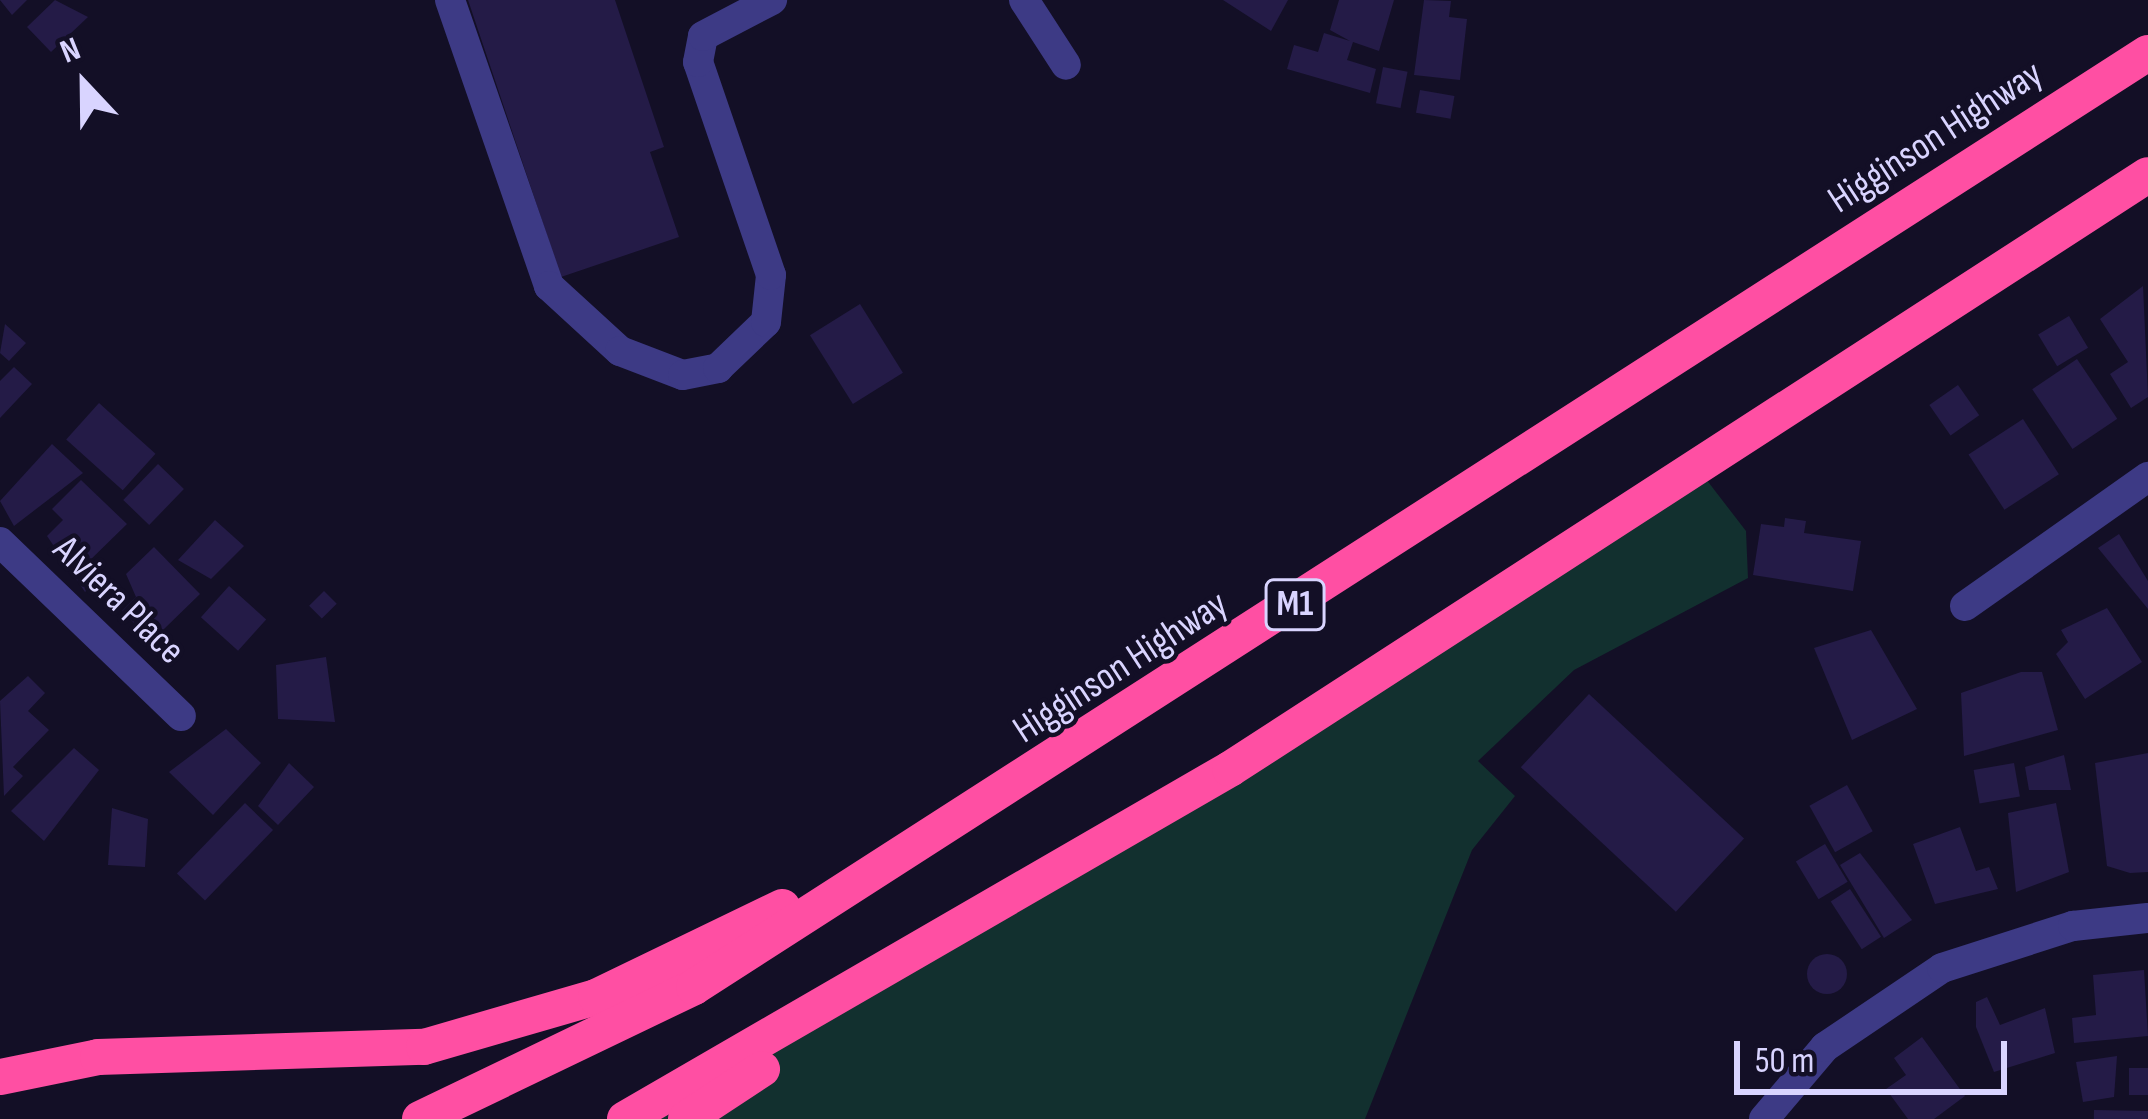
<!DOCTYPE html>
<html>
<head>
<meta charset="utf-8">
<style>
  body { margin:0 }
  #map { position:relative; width:2148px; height:1119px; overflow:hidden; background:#130f26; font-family:"Sofia Sans Condensed",sans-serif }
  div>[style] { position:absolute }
  .green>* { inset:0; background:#12302f }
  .building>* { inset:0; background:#241b47; transform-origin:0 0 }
  .round { border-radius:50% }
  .minor>* { height:30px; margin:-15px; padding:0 15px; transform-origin:15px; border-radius:15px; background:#3d3a85 }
  .highway>* { height:36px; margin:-18px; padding:0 18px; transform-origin:18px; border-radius:18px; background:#ff4fa3 }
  span { translate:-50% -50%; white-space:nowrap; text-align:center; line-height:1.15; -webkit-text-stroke:9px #130f26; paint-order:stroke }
  .shield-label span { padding:3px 9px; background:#130f26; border:3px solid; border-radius:9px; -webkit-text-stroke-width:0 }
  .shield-label { font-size:36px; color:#d9d4ff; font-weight:700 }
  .street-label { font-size:39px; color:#d9d4ff }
  .north { position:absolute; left:24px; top:24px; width:120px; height:120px; -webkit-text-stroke:9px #130f26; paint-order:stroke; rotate:338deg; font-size:33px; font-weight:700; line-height:48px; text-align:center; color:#d9d4ff }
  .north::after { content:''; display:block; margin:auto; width:42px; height:54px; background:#d9d4ff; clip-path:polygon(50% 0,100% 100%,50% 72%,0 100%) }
  .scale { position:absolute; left:1734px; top:1041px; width:273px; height:54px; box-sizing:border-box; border:6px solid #d9d4ff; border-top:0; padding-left:15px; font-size:36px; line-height:42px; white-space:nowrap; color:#d9d4ff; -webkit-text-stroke:9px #130f26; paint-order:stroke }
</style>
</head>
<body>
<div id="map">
  <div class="green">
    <div style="clip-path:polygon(1699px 470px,1746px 531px,1748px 578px,1574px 670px,1478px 761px,1515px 796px,1472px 850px,1365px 1119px,636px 1119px)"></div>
  </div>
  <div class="building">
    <div style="clip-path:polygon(0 0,27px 0,12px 15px)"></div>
    <div style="clip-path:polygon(55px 0,88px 17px,51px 52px,27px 27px)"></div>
    <div style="clip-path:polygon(468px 0,615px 0,664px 147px,650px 152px,679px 237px,561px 277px)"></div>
    <div style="clip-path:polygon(1223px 0,1288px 0,1271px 31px)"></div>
    <div style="clip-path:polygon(1339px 0,1394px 0,1379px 51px,1353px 42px,1347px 60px,1376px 69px,1370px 93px,1287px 69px,1294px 45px,1318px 52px,1324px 33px,1350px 41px,1330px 30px)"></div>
    <div style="clip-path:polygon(1424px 0,1451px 1px,1449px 17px,1467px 19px,1460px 80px,1414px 75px)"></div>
    <div style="left:1383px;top:67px;width:25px;height:37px;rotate:11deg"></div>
    <div style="left:1420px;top:90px;width:35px;height:23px;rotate:10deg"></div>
    <div style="clip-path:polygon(2143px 286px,2148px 397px,2131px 408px,2110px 374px,2128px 362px,2100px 319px)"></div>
    <div style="left:860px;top:304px;width:81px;height:59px;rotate:58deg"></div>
    <div style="left:2069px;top:316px;width:37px;height:36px;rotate:59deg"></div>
    <div style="clip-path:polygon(5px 324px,26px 343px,9px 361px,0 353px)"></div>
    <div style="left:2077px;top:359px;width:72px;height:54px;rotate:56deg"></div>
    <div style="clip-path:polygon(14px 367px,32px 384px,0 418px,0 381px)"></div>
    <div style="left:1958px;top:385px;width:37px;height:35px;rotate:55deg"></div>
    <div style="left:99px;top:403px;width:76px;height:49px;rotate:42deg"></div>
    <div style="left:2023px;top:419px;width:66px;height:65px;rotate:57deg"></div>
    <div style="clip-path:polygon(52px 444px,83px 473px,14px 526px,0 501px)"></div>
    <div style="left:158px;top:464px;width:36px;height:50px;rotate:44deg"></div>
    <div style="clip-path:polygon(81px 480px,127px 524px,82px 568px,95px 581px,85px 592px,47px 536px,63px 520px,52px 509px)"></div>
    <div style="clip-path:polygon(1785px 518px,1806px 521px,1804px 533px,1861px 541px,1853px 591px,1753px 575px,1761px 524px,1784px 527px)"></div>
    <div style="clip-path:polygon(215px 520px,244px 546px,211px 579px,178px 560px)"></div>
    <div style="clip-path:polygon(2119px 534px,2148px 581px,2148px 609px,2098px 548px)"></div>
    <div style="clip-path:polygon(154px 547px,200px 594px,163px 630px,153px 620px,142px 631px,122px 611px,136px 597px,126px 574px)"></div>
    <div style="left:229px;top:586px;width:50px;height:42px;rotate:42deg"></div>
    <div style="left:324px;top:591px;width:18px;height:21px;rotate:45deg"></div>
    <div style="clip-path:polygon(2107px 608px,2142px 662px,2085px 699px,2056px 654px,2068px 642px,2061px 630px)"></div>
    <div style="clip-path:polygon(1871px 630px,1917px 709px,1852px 740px,1814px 648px)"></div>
    <div style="clip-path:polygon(326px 657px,335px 722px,278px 719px,276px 665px)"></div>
    <div style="clip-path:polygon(2021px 672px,2042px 672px,2058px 730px,1964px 756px,1961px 693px)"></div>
    <div style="clip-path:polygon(28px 676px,45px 693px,28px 711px,49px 730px,13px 767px,23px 776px,4px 796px,0 701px)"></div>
    <div style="left:1589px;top:694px;width:212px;height:100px;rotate:43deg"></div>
    <div style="clip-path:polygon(226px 729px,261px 763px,213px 815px,169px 772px)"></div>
    <div style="clip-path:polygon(74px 748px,99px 770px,44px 841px,11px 811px)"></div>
    <div style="clip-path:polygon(2148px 753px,2148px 872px,2130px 873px,2107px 866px,2095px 763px)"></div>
    <div style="clip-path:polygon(2064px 755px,2071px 790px,2029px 790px,2025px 767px)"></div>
    <div style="clip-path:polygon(289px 763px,314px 787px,278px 825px,258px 806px)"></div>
    <div style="left:2014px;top:763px;width:34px;height:41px;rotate:80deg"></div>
    <div style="left:1847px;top:785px;width:53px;height:43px;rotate:61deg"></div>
    <div style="left:245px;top:803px;width:39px;height:98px;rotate:44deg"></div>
    <div style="clip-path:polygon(2056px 803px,2069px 872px,2016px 892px,2008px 813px)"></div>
    <div style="clip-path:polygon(112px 808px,148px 819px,145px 867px,108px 865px)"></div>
    <div style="clip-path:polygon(1960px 827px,1976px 871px,1989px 867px,1998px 889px,1935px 904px,1913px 844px)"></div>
    <div style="left:1825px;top:844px;width:44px;height:34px;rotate:59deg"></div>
    <div style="clip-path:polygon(1860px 853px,1912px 920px,1884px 938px,1840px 865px)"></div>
    <div style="left:1850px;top:889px;width:57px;height:23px;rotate:57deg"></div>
    <div class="round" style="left:1807px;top:954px;width:40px;height:40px"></div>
    <div style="clip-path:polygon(2144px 970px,2148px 1036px,2074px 1043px,2072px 1018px,2096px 1015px,2093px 975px)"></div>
    <div style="clip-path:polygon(1987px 997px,2000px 1025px,2045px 1008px,2055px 1053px,1994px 1072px,1976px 1027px,1976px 1002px)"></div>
    <div style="clip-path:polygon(1922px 1037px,1965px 1096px,1934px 1119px,1908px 1119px,1886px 1089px,1906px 1075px,1894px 1058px)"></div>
    <div style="clip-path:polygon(2117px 1056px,2114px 1097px,2083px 1102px,2076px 1062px)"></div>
    <div style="left:2129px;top:1068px;width:19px;height:27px"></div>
    <div style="left:2094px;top:1110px;width:54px;height:9px;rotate:1deg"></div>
  </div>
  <div class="minor">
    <div style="left:450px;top:0;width:303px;rotate:70.9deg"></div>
    <div style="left:549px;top:286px;width:96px;rotate:42.5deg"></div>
    <div style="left:620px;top:351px;width:67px;rotate:20.9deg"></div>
    <div style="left:683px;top:375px;width:36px;rotate:-11deg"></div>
    <div style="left:718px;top:368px;width:66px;rotate:-43.8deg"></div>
    <div style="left:766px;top:322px;width:47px;rotate:-83.9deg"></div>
    <div style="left:771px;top:275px;width:225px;rotate:-108.9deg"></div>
    <div style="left:698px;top:62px;width:26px;rotate:-79deg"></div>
    <div style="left:703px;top:36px;width:78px;rotate:-27.6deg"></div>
    <div style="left:1024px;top:0;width:77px;rotate:57.1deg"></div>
    <div style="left:0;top:542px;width:251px;rotate:43.9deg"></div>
    <div style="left:1965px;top:606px;width:224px;rotate:-35.2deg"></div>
    <div style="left:1764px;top:1119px;width:94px;rotate:-49.7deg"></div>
    <div style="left:1825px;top:1047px;width:141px;rotate:-34deg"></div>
    <div style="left:1942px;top:968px;width:138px;rotate:-17.8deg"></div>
    <div style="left:2073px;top:926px;width:75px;rotate:-6.1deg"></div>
  </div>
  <div class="highway">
    <div style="left:0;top:1077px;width:100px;rotate:-11.5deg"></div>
    <div style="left:98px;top:1057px;width:326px;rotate:-1.8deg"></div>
    <div style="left:424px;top:1047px;width:179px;rotate:-16.2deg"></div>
    <div style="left:596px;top:997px;width:207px;rotate:-25.8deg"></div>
    <div style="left:420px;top:1119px;width:304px;rotate:-25.7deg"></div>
    <div style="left:694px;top:987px;width:1728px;rotate:-32.72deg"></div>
    <div style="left:625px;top:1119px;width:699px;rotate:-30.05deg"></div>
    <div style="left:1230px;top:769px;width:1093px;rotate:-32.91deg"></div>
    <div style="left:686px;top:1119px;width:91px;rotate:-33.3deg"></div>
  </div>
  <div class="shield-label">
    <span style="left:1295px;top:605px">M1</span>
  </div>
  <div class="street-label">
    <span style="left:1936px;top:138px;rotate:-33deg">Higginson Highway</span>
    <span style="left:118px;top:601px;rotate:44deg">Alviera Place</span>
    <span style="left:1121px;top:668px;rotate:-33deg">Higginson Highway</span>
  </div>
  <div class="north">N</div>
  <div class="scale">50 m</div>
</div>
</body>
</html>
